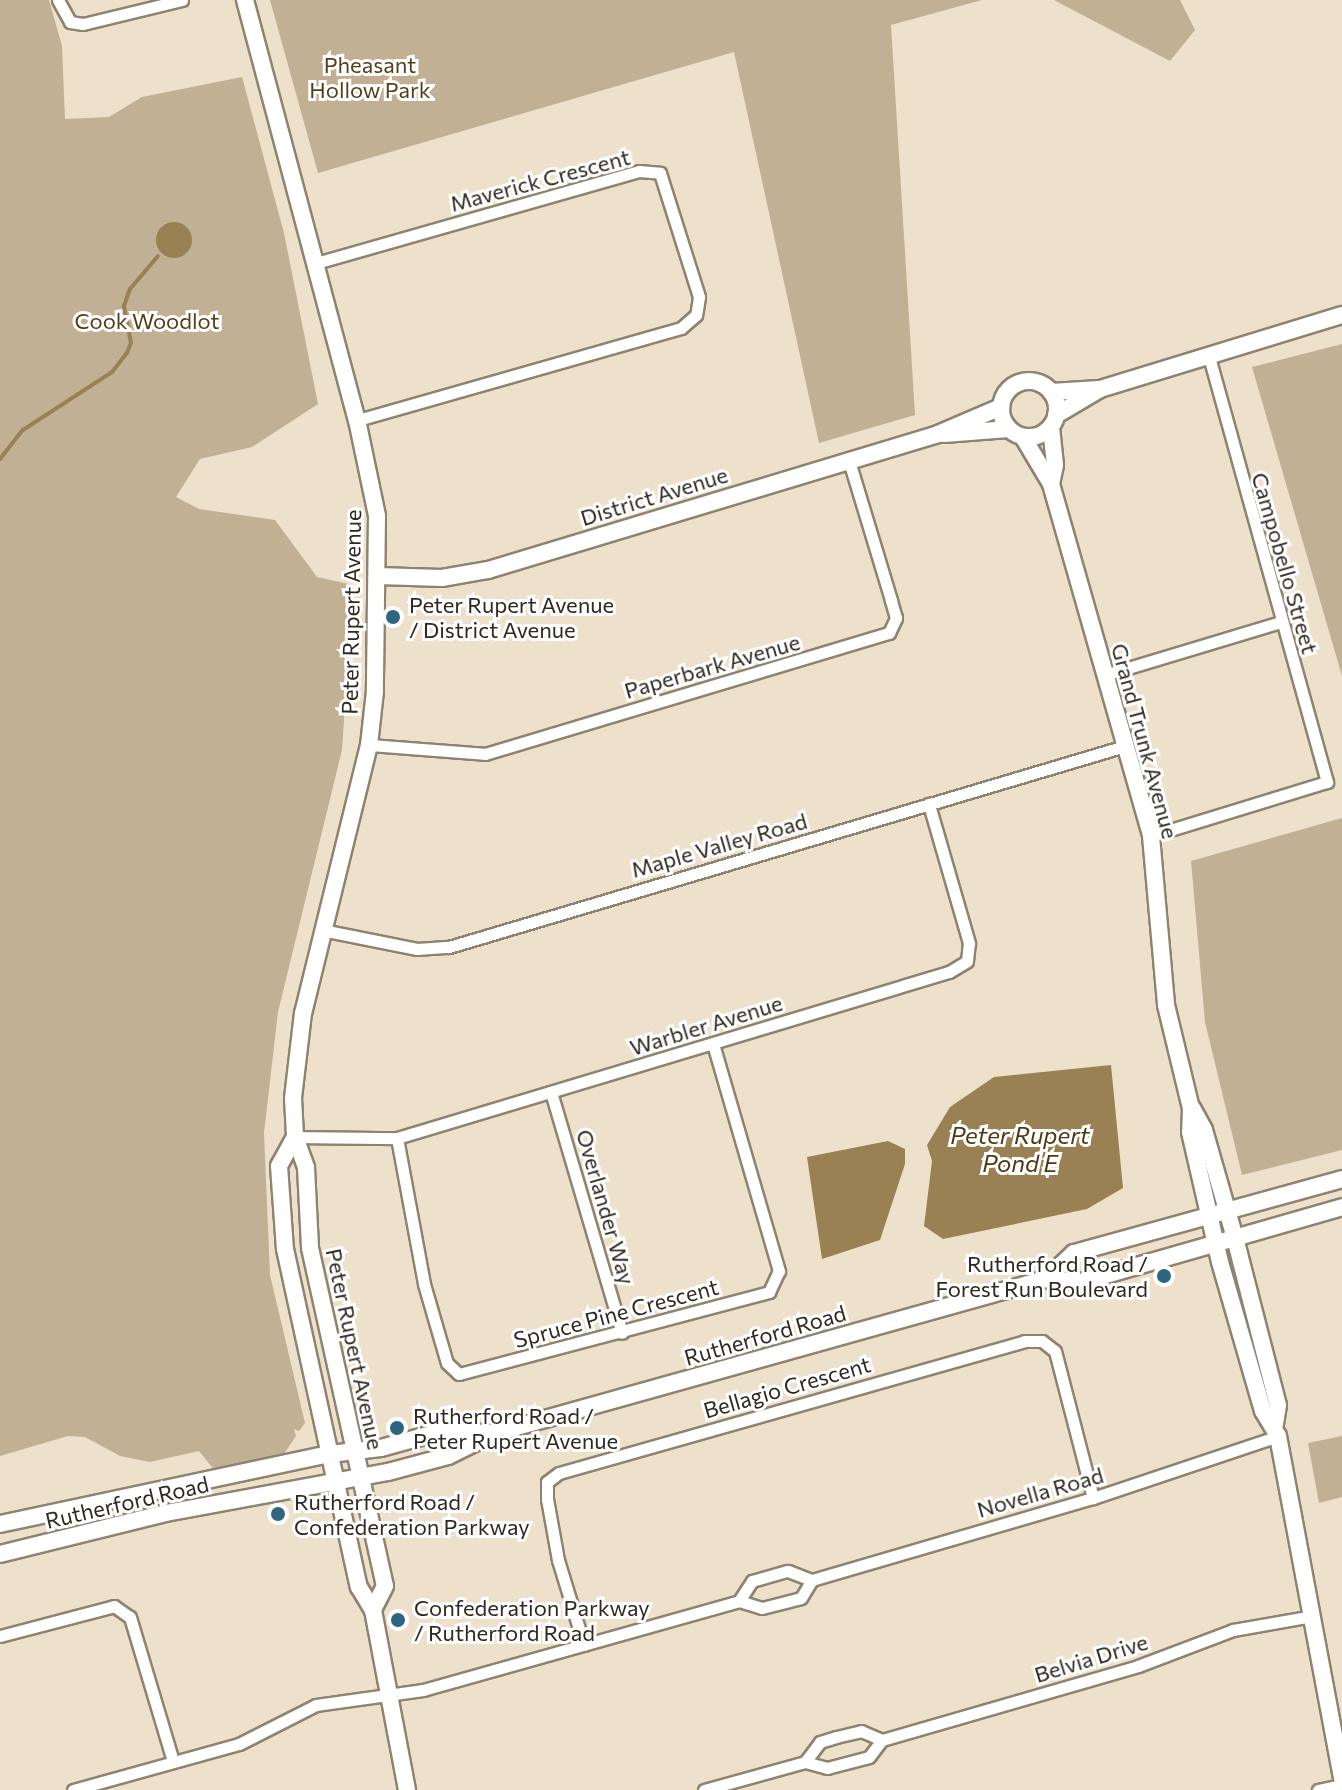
<!DOCTYPE html>
<html>
<head>
<meta charset="utf-8">
<style>
  body { margin:0 }
  #map { position:relative; width:1342px; height:1790px; overflow:hidden; background:#ede1cb; font-family:Commissioner,sans-serif }
  div>[style] { position:absolute }
  .green>* { inset:0; background:#c1b093 }
  .water>* { inset:0; background:#9a8153 }
  .round { border-radius:50% }
  .stream>* { height:4px; margin:-2px; padding:0 2px; transform-origin:2px; border-radius:2px; background:#9a8153 }
  .roads { filter:drop-shadow(2px 0 #8e836f) drop-shadow(-2px 0 #8e836f) drop-shadow(0 2px #8e836f) drop-shadow(0 -2px #8e836f) }
  .street>* { height:11px; margin:-5.5px; padding:0 5.5px; transform-origin:5.5px; border-radius:5.5px; background:#fff }
  .secondary>* { height:16px; margin:-8px; padding:0 8px; transform-origin:8px; border-radius:8px; background:#fff }
  .secondary>.ring { margin:-8px; padding:0; box-sizing:content-box; background:none; border:16px solid #fff; border-radius:50% }
  .dots>* { width:22px; height:22px; translate:-50% -50%; box-sizing:border-box; border:4px solid #fff; border-radius:50% }
  span { translate:-50% -50%; white-space:nowrap; text-align:center; line-height:1.15; -webkit-text-stroke:6px #fff; paint-order:stroke }
  .park-label { font-size:22px; color:#523f19 }
  .street-label { font-size:22px; color:#2d2820 }
  .poi-label { font-size:22px; color:#2d2820 }
  .left { translate:0 -50%; text-align:left }
  .right { translate:-100% -50%; text-align:right }
  .water-label { font-size:24px; color:#4c3812; font-style:italic }
</style>
</head>
<body>
<div id="map">
  <div class="green">
    <div style="clip-path:polygon(0 0,49px 0,62px 46px,65px 119px,109px 117px,142px 97px,242px 77px,284px 233px,318px 404px,252px 447px,200px 459px,176px 497px,199px 509px,275px 520px,317px 577px,353px 585px,342px 750px,278px 1012px,264px 1133px,270px 1275px,305px 1423px,299px 1431px,294px 1429px,296px 1436px,271px 1473px,210px 1489px,216px 1472px,199px 1451px,150px 1462px,120px 1456px,85px 1437px,68px 1436px,0 1456px)"></div>
    <div style="clip-path:polygon(270px 0,982px 0,891px 25px,915px 415px,819px 443px,734px 52px,318px 173px)"></div>
    <div style="clip-path:polygon(1054px 0,1180px 0,1195px 30px,1170px 61px)"></div>
    <div style="clip-path:polygon(1342px 344px,1342px 676px,1252px 367px)"></div>
    <div style="clip-path:polygon(1342px 818px,1342px 1150px,1242px 1175px,1205px 1022px,1191px 861px)"></div>
    <div style="clip-path:polygon(1342px 1436px,1342px 1497px,1319px 1503px,1308px 1443px)"></div>
  </div>
  <div class="water">
    <div class="round" style="left:156px;top:222px;width:36px;height:36px"></div>
    <div style="clip-path:polygon(1111px 1065px,1123px 1188px,1087px 1209px,943px 1239px,924px 1226px,932px 1161px,927px 1145px,950px 1107px,994px 1077px)"></div>
    <div style="clip-path:polygon(888px 1141px,905px 1149px,905px 1164px,880px 1240px,822px 1259px,807px 1157px)"></div>
  </div>
  <div class="stream">
    <div style="left:0;top:459px;width:37px;rotate:-52deg"></div>
    <div style="left:23px;top:430px;width:106px;rotate:-33.1deg"></div>
    <div style="left:112px;top:372px;width:24px;rotate:-52deg"></div>
    <div style="left:127px;top:353px;width:11px;rotate:-68deg"></div>
    <div style="left:131px;top:343px;width:38px;rotate:-101deg"></div>
    <div style="left:124px;top:306px;width:18px;rotate:-71deg"></div>
    <div style="left:130px;top:289px;width:43px;rotate:-49.7deg"></div>
  </div>
  <div class="roads">
    <div class="street">
      <div style="left:58px;top:0;width:25px;rotate:61deg"></div>
      <div style="left:70px;top:22px;width:13px;rotate:9deg"></div>
      <div style="left:83px;top:24px;width:102px;rotate:-13.6deg"></div>
      <div style="left:316px;top:263px;width:336px;rotate:-15.9deg"></div>
      <div style="left:639px;top:171px;width:21px;rotate:5deg"></div>
      <div style="left:660px;top:173px;width:130px;rotate:72.5deg"></div>
      <div style="left:699px;top:297px;width:18px;rotate:99deg"></div>
      <div style="left:696px;top:315px;width:20px;rotate:139deg"></div>
      <div style="left:681px;top:328px;width:337px;rotate:164.1deg"></div>
      <div style="left:1105px;top:675px;width:184px;rotate:-16.8deg"></div>
      <div style="left:369px;top:745px;width:116px;rotate:4.4deg"></div>
      <div style="left:485px;top:754px;width:422px;rotate:-16.7deg"></div>
      <div style="left:889px;top:633px;width:17px;rotate:-65deg"></div>
      <div style="left:896px;top:618px;width:19px;rotate:-106deg"></div>
      <div style="left:891px;top:600px;width:145px;rotate:-106.8deg"></div>
      <div style="left:1151px;top:836px;width:184px;rotate:-17.1deg"></div>
      <div style="left:1327px;top:782px;width:444px;rotate:-105.5deg"></div>
      <div style="left:322px;top:930px;width:97px;rotate:11.3deg"></div>
      <div style="left:417px;top:949px;width:32px;rotate:-4deg"></div>
      <div style="left:449px;top:947px;width:705px;rotate:-16.56deg"></div>
      <div style="left:551px;top:1092px;width:251px;rotate:73.6deg"></div>
      <div style="left:295px;top:1137px;width:102px;rotate:0.6deg"></div>
      <div style="left:397px;top:1138px;width:576px;rotate:-16.74deg"></div>
      <div style="left:949px;top:972px;width:21px;rotate:-31deg"></div>
      <div style="left:967px;top:961px;width:18px;rotate:-84deg"></div>
      <div style="left:969px;top:943px;width:145px;rotate:-106.1deg"></div>
      <div style="left:397px;top:1138px;width:148px;rotate:79.5deg"></div>
      <div style="left:424px;top:1284px;width:82px;rotate:73.8deg"></div>
      <div style="left:447px;top:1363px;width:16px;rotate:43deg"></div>
      <div style="left:459px;top:1374px;width:321px;rotate:-14.8deg"></div>
      <div style="left:769px;top:1292px;width:23px;rotate:-65deg"></div>
      <div style="left:779px;top:1271px;width:236px;rotate:-106.2deg"></div>
      <div style="left:739px;top:1601px;width:24px;rotate:-57deg"></div>
      <div style="left:752px;top:1581px;width:37px;rotate:-16deg"></div>
      <div style="left:788px;top:1571px;width:26px;rotate:21deg"></div>
      <div style="left:812px;top:1580px;width:293px;rotate:-16.3deg"></div>
      <div style="left:1093px;top:1498px;width:195px;rotate:-18.5deg"></div>
      <div style="left:0;top:1636px;width:118px;rotate:-14.7deg"></div>
      <div style="left:114px;top:1606px;width:19px;rotate:35deg"></div>
      <div style="left:130px;top:1617px;width:150px;rotate:73.4deg"></div>
      <div style="left:584px;top:1645px;width:89px;rotate:-107deg"></div>
      <div style="left:558px;top:1560px;width:62px;rotate:-100.2deg"></div>
      <div style="left:547px;top:1499px;width:17px;rotate:-90deg"></div>
      <div style="left:547px;top:1482px;width:15px;rotate:-37deg"></div>
      <div style="left:559px;top:1473px;width:483px;rotate:-15.8deg"></div>
      <div style="left:1024px;top:1341px;width:18px"></div>
      <div style="left:1042px;top:1341px;width:16px;rotate:38deg"></div>
      <div style="left:1055px;top:1351px;width:152px;rotate:75.5deg"></div>
      <div style="left:805px;top:1762px;width:25px;rotate:-53deg"></div>
      <div style="left:820px;top:1742px;width:17px;rotate:-17deg"></div>
      <div style="left:836px;top:1737px;width:26px;rotate:-13deg"></div>
      <div style="left:861px;top:1731px;width:23px;rotate:23deg"></div>
      <div style="left:882px;top:1740px;width:266px;rotate:-16.1deg"></div>
      <div style="left:1138px;top:1666px;width:102px;rotate:-20.8deg"></div>
      <div style="left:1233px;top:1630px;width:80px;rotate:-10deg"></div>
      <div style="left:73px;top:1790px;width:172px;rotate:-15.5deg"></div>
      <div style="left:239px;top:1744px;width:86px;rotate:-26.9deg"></div>
      <div style="left:316px;top:1705px;width:108px;rotate:-8deg"></div>
      <div style="left:423px;top:1690px;width:328px;rotate:-15.7deg"></div>
      <div style="left:739px;top:1601px;width:24px;rotate:17deg"></div>
      <div style="left:762px;top:1608px;width:40px;rotate:-14.4deg"></div>
      <div style="left:801px;top:1598px;width:21px;rotate:-59deg"></div>
      <div style="left:704px;top:1790px;width:105px;rotate:-15.5deg"></div>
      <div style="left:805px;top:1762px;width:23px;rotate:15deg"></div>
      <div style="left:827px;top:1768px;width:43px;rotate:-14.7deg"></div>
      <div style="left:869px;top:1757px;width:21px;rotate:-53deg"></div>
      <div style="left:1318px;top:1790px;width:25px;rotate:-12deg"></div>
    </div>
    <div class="secondary">
      <div style="left:245px;top:0;width:435px;rotate:75.1deg"></div>
      <div style="left:357px;top:420px;width:98px;rotate:78.2deg"></div>
      <div style="left:377px;top:516px;width:175px;rotate:90.7deg"></div>
      <div style="left:375px;top:691px;width:54px;rotate:96.3deg"></div>
      <div style="left:369px;top:745px;width:276px;rotate:103.8deg"></div>
      <div style="left:303px;top:1013px;width:86px;rotate:96.7deg"></div>
      <div style="left:293px;top:1098px;width:39px;rotate:87deg"></div>
      <div style="left:295px;top:1137px;width:33px;rotate:70deg"></div>
      <div style="left:306px;top:1168px;width:80px;rotate:87.1deg"></div>
      <div style="left:310px;top:1248px;width:346px;rotate:77.5deg"></div>
      <div style="left:385px;top:1586px;width:27px;rotate:117deg"></div>
      <div class="ring" style="left:1001px;top:381px;width:40px;height:40px"></div>
      <div style="left:1051px;top:392px;width:48px;rotate:-3.6deg"></div>
      <div style="left:1056px;top:415px;width:51px;rotate:-30.6deg"></div>
      <div style="left:1100px;top:389px;width:253px;rotate:-17deg"></div>
      <div style="left:944px;top:434px;width:65px;rotate:-4.4deg"></div>
      <div style="left:1023px;top:437px;width:55px;rotate:59.2deg"></div>
      <div style="left:1051px;top:484px;width:366px;rotate:74.1deg"></div>
      <div style="left:1151px;top:836px;width:170px;rotate:84.9deg"></div>
      <div style="left:1166px;top:1005px;width:106px;rotate:76.4deg"></div>
      <div style="left:1191px;top:1108px;width:24px;rotate:92deg"></div>
      <div style="left:1190px;top:1132px;width:133px;rotate:77deg"></div>
      <div style="left:1220px;top:1262px;width:155px;rotate:73.9deg"></div>
      <div style="left:1263px;top:1411px;width:29px;rotate:59deg"></div>
      <div style="left:1278px;top:1436px;width:349px;rotate:79.4deg"></div>
      <div style="left:1051px;top:484px;width:19px;rotate:-78deg"></div>
      <div style="left:1055px;top:465px;width:38px;rotate:-96deg"></div>
      <div style="left:378px;top:576px;width:64px;rotate:1.8deg"></div>
      <div style="left:442px;top:578px;width:47px;rotate:-9.9deg"></div>
      <div style="left:488px;top:570px;width:470px;rotate:-16.8deg"></div>
      <div style="left:938px;top:434px;width:69px;rotate:-23.2deg"></div>
      <div style="left:1192px;top:1108px;width:25px;rotate:61deg"></div>
      <div style="left:1204px;top:1130px;width:112px;rotate:74deg"></div>
      <div style="left:1235px;top:1238px;width:172px;rotate:75.6deg"></div>
      <div style="left:1278px;top:1405px;width:20px;rotate:99deg"></div>
      <div style="left:295px;top:1137px;width:33px;rotate:119deg"></div>
      <div style="left:279px;top:1166px;width:83px;rotate:85.9deg"></div>
      <div style="left:285px;top:1249px;width:346px;rotate:77.7deg"></div>
      <div style="left:359px;top:1587px;width:27px;rotate:59deg"></div>
      <div style="left:373px;top:1610px;width:183px;rotate:79.3deg"></div>
      <div style="left:1046px;top:1279px;width:38px;rotate:-43deg"></div>
      <div style="left:1074px;top:1253px;width:278px;rotate:-15.4deg"></div>
      <div style="left:0;top:1524px;width:337px;rotate:-12deg"></div>
      <div style="left:330px;top:1454px;width:51px;rotate:-6.7deg"></div>
      <div style="left:381px;top:1448px;width:60px;rotate:-15.4deg"></div>
      <div style="left:439px;top:1432px;width:51px;rotate:1.1deg"></div>
      <div style="left:0;top:1554px;width:171px;rotate:-13.9deg"></div>
      <div style="left:166px;top:1513px;width:226px;rotate:-10.5deg"></div>
      <div style="left:388px;top:1472px;width:62px;rotate:-14.9deg"></div>
      <div style="left:448px;top:1456px;width:52px;rotate:-26.1deg"></div>
      <div style="left:495px;top:1433px;width:572px;rotate:-15.62deg"></div>
      <div style="left:1046px;top:1279px;width:35px;rotate:5deg"></div>
      <div style="left:1081px;top:1282px;width:272px;rotate:-16deg"></div>
    </div>
  </div>
  <div class="dots">
    <div style="left:393px;top:617px;background:#2e6680"></div>
    <div style="left:1164px;top:1276px;background:#2e6680"></div>
    <div style="left:397px;top:1428px;background:#2e6680"></div>
    <div style="left:278px;top:1514px;background:#2e6680"></div>
    <div style="left:398px;top:1620px;background:#2e6680"></div>
  </div>
  <div class="park-label">
    <span style="left:370px;top:77px">Pheasant<br>Hollow Park</span>
    <span style="left:147px;top:321px">Cook Woodlot</span>
  </div>
  <div class="street-label">
    <span style="left:540px;top:180px;rotate:-15deg">Maverick Crescent</span>
    <span style="left:654px;top:496px;rotate:-17deg">District Avenue</span>
    <span style="left:1285px;top:563px;rotate:74deg">Campobello Street</span>
    <span style="left:351px;top:612px;rotate:-89deg">Peter Rupert Avenue</span>
    <span style="left:712px;top:666px;rotate:-16deg">Paperbark Avenue</span>
    <span style="left:1145px;top:741px;rotate:75deg">Grand Trunk Avenue</span>
    <span style="left:719px;top:845px;rotate:-16deg">Maple Valley Road</span>
    <span style="left:706px;top:1025px;rotate:-17deg">Warbler Avenue</span>
    <span style="left:606px;top:1207px;rotate:74deg">Overlander Way</span>
    <span style="left:616px;top:1313px;rotate:-15deg">Spruce Pine Crescent</span>
    <span style="left:765px;top:1335px;rotate:-16deg">Rutherford Road</span>
    <span style="left:355px;top:1349px;rotate:78deg">Peter Rupert Avenue</span>
    <span style="left:787px;top:1387px;rotate:-16deg">Bellagio Crescent</span>
    <span style="left:1040px;top:1492px;rotate:-16deg">Novella Road</span>
    <span style="left:127px;top:1502px;rotate:-13deg">Rutherford Road</span>
    <span style="left:1091px;top:1658px;rotate:-17deg">Belvia Drive</span>
  </div>
  <div class="poi-label">
    <span class="left" style="left:409px;top:617px">Peter Rupert Avenue<br>/ District Avenue</span>
    <span class="right" style="left:1148px;top:1276px">Rutherford Road /<br>Forest Run Boulevard</span>
    <span class="left" style="left:413px;top:1428px">Rutherford Road /<br>Peter Rupert Avenue</span>
    <span class="left" style="left:294px;top:1514px">Rutherford Road /<br>Confederation Parkway</span>
    <span class="left" style="left:414px;top:1620px">Confederation Parkway<br>/ Rutherford Road</span>
  </div>
  <div class="water-label">
    <span style="left:1020px;top:1149px">Peter Rupert<br>Pond E</span>
  </div>
</div>
</body>
</html>
